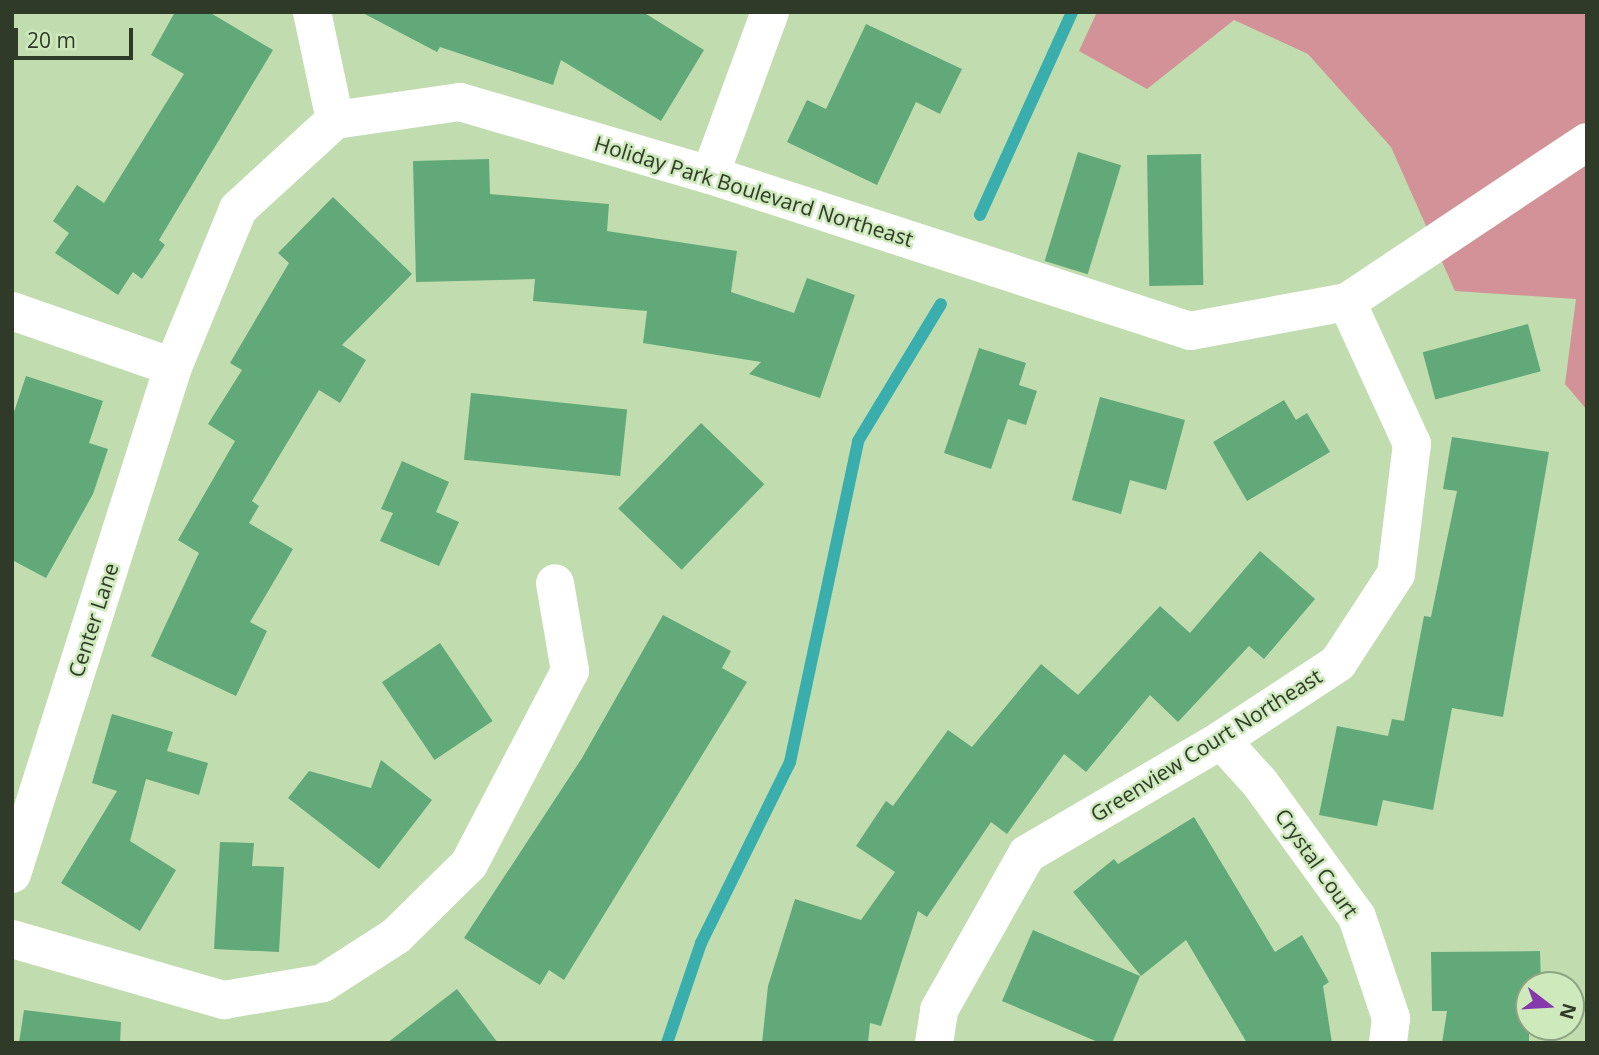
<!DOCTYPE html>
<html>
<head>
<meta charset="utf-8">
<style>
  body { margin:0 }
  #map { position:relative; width:1599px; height:1055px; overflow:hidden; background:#c1dcaf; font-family:"Open Sans",sans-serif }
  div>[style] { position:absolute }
  .green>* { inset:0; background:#d29297 }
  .stream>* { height:12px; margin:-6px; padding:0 6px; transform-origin:6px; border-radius:6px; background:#39aeac }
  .building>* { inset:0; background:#62a979; transform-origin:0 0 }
  .street>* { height:38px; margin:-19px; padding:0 19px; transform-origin:19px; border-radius:19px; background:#fff }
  span { translate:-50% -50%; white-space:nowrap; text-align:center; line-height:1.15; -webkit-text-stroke:5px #cee9bc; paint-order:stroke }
  .street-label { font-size:21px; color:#2f3a28 }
  .frame { position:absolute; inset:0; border:14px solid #2f3a28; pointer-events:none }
  .north { position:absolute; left:1515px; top:971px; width:70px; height:70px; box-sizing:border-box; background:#cee9bc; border:2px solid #8ea381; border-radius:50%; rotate:107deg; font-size:19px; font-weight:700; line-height:28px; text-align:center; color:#2f3a28 }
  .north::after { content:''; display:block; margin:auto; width:24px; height:32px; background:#8639aa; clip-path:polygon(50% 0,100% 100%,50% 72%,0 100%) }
  .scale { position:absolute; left:14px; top:28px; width:119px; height:32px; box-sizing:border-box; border:4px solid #2f3a28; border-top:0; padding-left:9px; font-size:21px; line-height:24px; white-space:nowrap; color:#2f3a28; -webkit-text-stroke:5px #cee9bc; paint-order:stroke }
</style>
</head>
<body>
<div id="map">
  <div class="green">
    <div style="clip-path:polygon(1097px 12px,1587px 12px,1587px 410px,1565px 384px,1576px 299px,1455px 291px,1391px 147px,1308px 54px,1234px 20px,1147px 89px,1079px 51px)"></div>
  </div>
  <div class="stream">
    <div style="left:980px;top:215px;width:223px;rotate:-65.6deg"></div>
    <div style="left:667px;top:1043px;width:106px;rotate:-71.2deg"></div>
    <div style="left:701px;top:943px;width:202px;rotate:-63.8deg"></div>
    <div style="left:790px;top:762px;width:328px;rotate:-78deg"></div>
    <div style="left:858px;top:441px;width:160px;rotate:-58.8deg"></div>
  </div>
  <div class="building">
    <div style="clip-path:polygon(175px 12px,209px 12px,273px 50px,159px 240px,165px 245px,142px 279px,133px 272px,118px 295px,55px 253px,69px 233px,53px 221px,77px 185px,104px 203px,184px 74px,151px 55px)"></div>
    <div style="clip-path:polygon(361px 12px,643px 12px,704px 50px,661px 121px,561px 60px,553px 85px,440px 47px,437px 52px)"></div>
    <div style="clip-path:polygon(866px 24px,962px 69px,940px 114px,916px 102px,877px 185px,787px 142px,807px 100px,826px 109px)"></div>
    <div style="left:1078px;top:152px;width:45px;height:114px;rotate:17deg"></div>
    <div style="left:1201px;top:154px;width:131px;height:54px;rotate:89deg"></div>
    <div style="clip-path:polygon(489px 159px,490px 194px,609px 204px,607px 231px,737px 251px,731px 292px,794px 313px,807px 278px,855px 295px,820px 398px,749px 374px,761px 362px,643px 343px,647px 311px,533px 301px,535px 279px,416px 282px,413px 161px)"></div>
    <div style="clip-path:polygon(333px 197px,412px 274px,342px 345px,366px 360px,340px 403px,319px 390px,252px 501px,259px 506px,249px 523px,293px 549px,250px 622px,267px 631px,236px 696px,151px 656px,199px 553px,178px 540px,235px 441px,208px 424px,242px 370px,230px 363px,289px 263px,278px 253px)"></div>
    <div style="left:1528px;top:324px;width:49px;height:109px;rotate:75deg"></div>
    <div style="clip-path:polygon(979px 348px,1026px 363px,1019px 385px,1037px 391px,1026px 425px,1008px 419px,991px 469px,944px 453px)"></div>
    <div style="clip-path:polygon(26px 376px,103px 401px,89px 443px,108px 449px,93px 494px,46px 578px,12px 560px,12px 418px)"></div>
    <div style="left:471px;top:393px;width:157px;height:67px;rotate:6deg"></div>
    <div style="clip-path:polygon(1100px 397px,1185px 420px,1166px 490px,1130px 480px,1121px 514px,1072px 500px)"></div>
    <div style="clip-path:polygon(1284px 400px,1296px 420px,1307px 413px,1330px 452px,1247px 501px,1213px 442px)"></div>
    <div style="left:701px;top:423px;width:88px;height:119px;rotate:44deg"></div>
    <div style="clip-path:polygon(1452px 437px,1549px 452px,1503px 717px,1452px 708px,1433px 810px,1383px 800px,1377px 826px,1319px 815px,1337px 726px,1388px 736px,1392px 719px,1404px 721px,1424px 616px,1431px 617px,1457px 491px,1443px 489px)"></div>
    <div style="clip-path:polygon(402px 461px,449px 482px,436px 512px,459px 522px,439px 566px,380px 541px,393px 513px,381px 509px)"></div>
    <div style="clip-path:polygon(1260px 551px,1315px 599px,1264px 659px,1249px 646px,1178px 722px,1150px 695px,1086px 772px,1064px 754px,1007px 834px,991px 822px,927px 917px,918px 911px,881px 1026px,870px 1023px,868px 1043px,762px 1043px,768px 986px,795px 899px,861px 920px,895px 872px,856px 846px,886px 801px,893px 806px,948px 730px,972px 747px,1041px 664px,1078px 695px,1160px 606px,1190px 633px)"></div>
    <div style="clip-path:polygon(663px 615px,731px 651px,722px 668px,747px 682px,564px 980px,549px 970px,540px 985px,464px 938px,582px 758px)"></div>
    <div style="left:440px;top:643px;width:94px;height:70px;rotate:56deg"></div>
    <div style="clip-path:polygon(112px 714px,173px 732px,167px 751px,208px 763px,199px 795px,146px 779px,130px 841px,176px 870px,140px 931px,61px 883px,117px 791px,92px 783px)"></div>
    <div style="clip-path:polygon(381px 760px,432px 800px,379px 869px,288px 798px,309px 771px,371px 788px)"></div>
    <div style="clip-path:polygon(1194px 817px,1275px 952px,1302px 935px,1329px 982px,1323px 986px,1332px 1043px,1247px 1043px,1186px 940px,1141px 976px,1073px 892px,1114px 859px,1118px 864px)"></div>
    <div style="clip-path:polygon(220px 842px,254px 843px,252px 866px,284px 867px,279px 952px,214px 949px)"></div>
    <div style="clip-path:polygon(1033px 930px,1140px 976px,1112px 1043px,1100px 1043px,1002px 1001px)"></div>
    <div style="clip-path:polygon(1540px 951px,1541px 985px,1529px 985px,1529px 1043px,1442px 1043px,1447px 1011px,1432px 1011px,1431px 952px)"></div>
    <div style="clip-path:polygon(457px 989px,498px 1043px,387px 1043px)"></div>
    <div style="clip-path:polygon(24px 1010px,121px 1022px,120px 1043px,19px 1043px)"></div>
  </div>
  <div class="street">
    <div style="left:312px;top:12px;width:110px;rotate:78deg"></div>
    <div style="left:710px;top:175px;width:174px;rotate:-69.8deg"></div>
    <div style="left:12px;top:311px;width:170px;rotate:19.2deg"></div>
    <div style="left:1221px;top:740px;width:58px;rotate:47.8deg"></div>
    <div style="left:1260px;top:783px;width:165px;rotate:54.1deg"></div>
    <div style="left:1357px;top:917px;width:107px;rotate:71.4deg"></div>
    <div style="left:1391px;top:1018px;width:25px;rotate:97deg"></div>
    <div style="left:12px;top:874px;width:532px;rotate:-72.38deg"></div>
    <div style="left:173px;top:367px;width:171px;rotate:-67.6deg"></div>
    <div style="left:238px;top:209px;width:132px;rotate:-42.5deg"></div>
    <div style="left:335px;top:120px;width:126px;rotate:-8.2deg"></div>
    <div style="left:460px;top:102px;width:260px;rotate:16.3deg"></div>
    <div style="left:710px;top:175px;width:505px;rotate:18deg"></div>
    <div style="left:1190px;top:331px;width:160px;rotate:-10.5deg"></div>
    <div style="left:1347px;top:302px;width:288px;rotate:-33.7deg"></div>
    <div style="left:12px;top:939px;width:221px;rotate:16.1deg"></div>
    <div style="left:224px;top:1000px;width:100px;rotate:-9.7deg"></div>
    <div style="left:323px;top:983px;width:87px;rotate:-32.8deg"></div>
    <div style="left:396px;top:936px;width:103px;rotate:-44.6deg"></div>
    <div style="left:469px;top:864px;width:218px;rotate:-62.4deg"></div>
    <div style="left:570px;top:671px;width:89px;rotate:-99.7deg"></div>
    <div style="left:934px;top:1043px;width:33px;rotate:-81deg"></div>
    <div style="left:939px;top:1010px;width:179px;rotate:-60.6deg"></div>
    <div style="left:1027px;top:854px;width:225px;rotate:-30.4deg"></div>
    <div style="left:1221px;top:740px;width:140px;rotate:-33.3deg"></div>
    <div style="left:1338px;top:663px;width:106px;rotate:-56.9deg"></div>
    <div style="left:1396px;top:574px;width:131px;rotate:-83deg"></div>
    <div style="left:1412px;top:444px;width:156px;rotate:-114.6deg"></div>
  </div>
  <div class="street-label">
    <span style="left:754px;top:191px;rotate:17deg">Holiday Park Boulevard Northeast</span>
    <span style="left:93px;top:620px;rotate:-72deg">Center Lane</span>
    <span style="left:1206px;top:745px;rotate:-32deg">Greenview Court Northeast</span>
    <span style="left:1317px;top:863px;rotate:55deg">Crystal Court</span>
  </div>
  <div class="frame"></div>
  <div class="north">N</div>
  <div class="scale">20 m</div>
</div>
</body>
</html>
